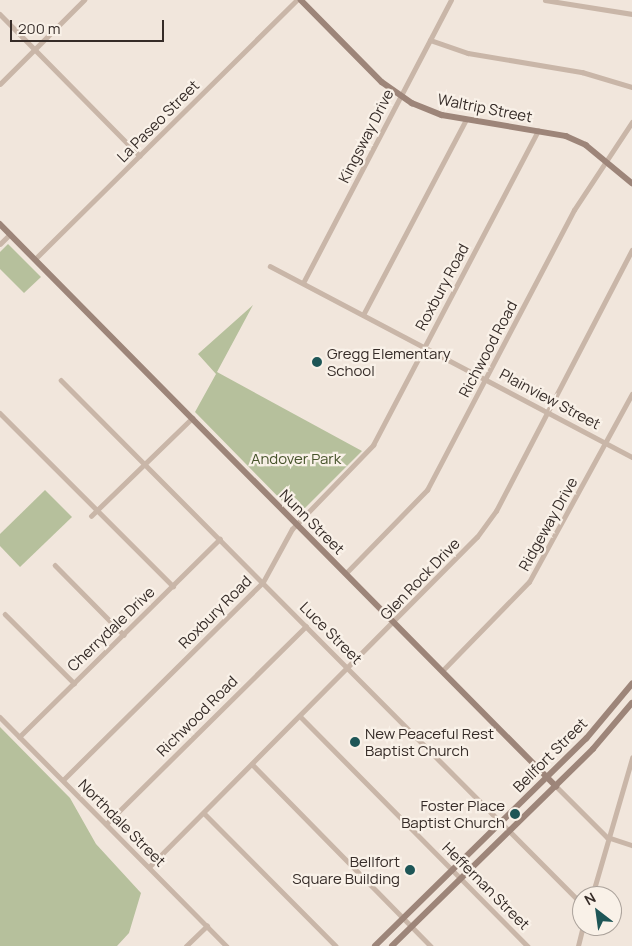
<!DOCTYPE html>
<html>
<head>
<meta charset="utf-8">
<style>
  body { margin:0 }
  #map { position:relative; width:632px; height:946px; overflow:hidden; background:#f1e6dc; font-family:Manrope,sans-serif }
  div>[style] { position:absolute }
  .green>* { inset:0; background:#b6c09c }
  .street>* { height:4.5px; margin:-2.25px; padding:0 2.25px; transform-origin:2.25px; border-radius:2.25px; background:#c9b6a8 }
  .secondary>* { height:5.5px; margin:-2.75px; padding:0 2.75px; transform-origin:2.75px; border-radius:2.75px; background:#9d8579 }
  .dots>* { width:14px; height:14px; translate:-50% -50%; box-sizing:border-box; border:2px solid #f9f1e8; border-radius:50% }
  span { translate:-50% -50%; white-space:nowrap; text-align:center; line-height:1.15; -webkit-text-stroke:4.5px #f9f1e8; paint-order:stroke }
  .street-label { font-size:15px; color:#362c28 }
  .poi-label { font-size:15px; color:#362c28 }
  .left { translate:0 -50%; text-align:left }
  .right { translate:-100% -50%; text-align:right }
  .park-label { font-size:15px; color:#47542c }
  .north { position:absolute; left:572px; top:886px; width:50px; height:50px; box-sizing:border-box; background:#f9f1e8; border:1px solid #aba29b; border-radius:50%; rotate:330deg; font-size:14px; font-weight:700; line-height:20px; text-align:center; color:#362c28 }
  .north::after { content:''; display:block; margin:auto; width:18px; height:22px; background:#1e5657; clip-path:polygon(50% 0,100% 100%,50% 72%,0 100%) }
  .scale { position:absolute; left:10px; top:20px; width:154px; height:22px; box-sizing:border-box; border:2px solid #362c28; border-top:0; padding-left:6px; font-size:15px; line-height:18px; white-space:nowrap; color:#362c28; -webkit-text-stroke:4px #f9f1e8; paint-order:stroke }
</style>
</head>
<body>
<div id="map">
  <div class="green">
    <div style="clip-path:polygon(8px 244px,41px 277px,24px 293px,0 269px,0 252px)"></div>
    <div style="clip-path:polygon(253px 305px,217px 372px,362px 451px,297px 516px,195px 412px,216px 374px,198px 354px)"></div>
    <div style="clip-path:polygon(45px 490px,72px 517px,20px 567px,0 546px,0 534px)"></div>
    <div style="clip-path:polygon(0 727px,70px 798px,96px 844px,141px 893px,129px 933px,117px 946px,0 946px)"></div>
  </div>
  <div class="street">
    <div style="left:545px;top:0;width:88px;rotate:9.1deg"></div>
    <div style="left:0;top:14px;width:199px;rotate:45.4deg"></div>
    <div style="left:430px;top:40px;width:40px;rotate:18.9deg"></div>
    <div style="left:468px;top:53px;width:116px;rotate:9.5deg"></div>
    <div style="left:582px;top:72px;width:52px;rotate:16.7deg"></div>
    <div style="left:0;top:84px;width:119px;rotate:-45deg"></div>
    <div style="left:0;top:244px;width:14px;rotate:-45deg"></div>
    <div style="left:35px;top:259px;width:368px;rotate:-44.7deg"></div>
    <div style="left:270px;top:266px;width:409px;rotate:27.8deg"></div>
    <div style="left:303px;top:283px;width:319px;rotate:-62.4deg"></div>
    <div style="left:363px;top:315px;width:221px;rotate:-62.2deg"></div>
    <div style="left:61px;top:380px;width:739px;rotate:45.16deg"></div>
    <div style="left:0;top:413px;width:245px;rotate:45deg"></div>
    <div style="left:91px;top:516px;width:141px;rotate:-44.1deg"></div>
    <div style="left:55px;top:565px;width:98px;rotate:45.4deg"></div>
    <div style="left:346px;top:573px;width:116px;rotate:-45.7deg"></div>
    <div style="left:427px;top:490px;width:316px;rotate:-62.3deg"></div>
    <div style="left:574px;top:210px;width:105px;rotate:-56.6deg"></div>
    <div style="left:5px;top:614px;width:98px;rotate:45deg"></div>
    <div style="left:442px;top:671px;width:124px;rotate:-45.7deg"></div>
    <div style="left:529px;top:582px;width:214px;rotate:-61.3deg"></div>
    <div style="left:300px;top:716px;width:324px;rotate:45.3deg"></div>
    <div style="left:0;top:717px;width:322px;rotate:45.3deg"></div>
    <div style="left:19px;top:737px;width:282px;rotate:-44.6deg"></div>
    <div style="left:252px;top:764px;width:255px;rotate:45.5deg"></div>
    <div style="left:63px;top:780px;width:281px;rotate:-44.7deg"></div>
    <div style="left:263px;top:582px;width:60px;rotate:-61.3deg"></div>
    <div style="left:292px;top:529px;width:117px;rotate:-46deg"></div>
    <div style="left:373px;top:445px;width:355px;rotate:-62.3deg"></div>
    <div style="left:556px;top:786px;width:72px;rotate:45deg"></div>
    <div style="left:607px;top:837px;width:26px;rotate:18deg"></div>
    <div style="left:204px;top:813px;width:187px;rotate:45.2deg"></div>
    <div style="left:106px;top:824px;width:281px;rotate:-44.7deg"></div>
    <div style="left:149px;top:867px;width:465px;rotate:-45.2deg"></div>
    <div style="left:477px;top:537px;width:32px;rotate:-54deg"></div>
    <div style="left:496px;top:511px;width:294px;rotate:-62.5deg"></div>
    <div style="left:592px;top:896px;width:144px;rotate:-73.8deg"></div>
    <div style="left:186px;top:946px;width:29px;rotate:-44deg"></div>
    <div style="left:578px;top:946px;width:21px;rotate:-76deg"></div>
  </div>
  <div class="secondary">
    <div style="left:301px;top:0;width:115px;rotate:45.4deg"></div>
    <div style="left:382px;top:82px;width:37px;rotate:35deg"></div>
    <div style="left:412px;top:103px;width:32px;rotate:22deg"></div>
    <div style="left:442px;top:115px;width:126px;rotate:9.6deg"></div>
    <div style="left:566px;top:136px;width:22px;rotate:24deg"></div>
    <div style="left:586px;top:145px;width:60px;rotate:39.6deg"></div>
    <div style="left:0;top:224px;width:791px;rotate:45.31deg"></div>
    <div style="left:375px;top:946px;width:296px;rotate:-44.5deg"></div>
    <div style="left:586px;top:739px;width:72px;rotate:-50.1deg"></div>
    <div style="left:392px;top:946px;width:281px;rotate:-44.4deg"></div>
    <div style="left:593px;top:749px;width:60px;rotate:-49.7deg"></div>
  </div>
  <div class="dots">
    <div style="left:317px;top:362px;background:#1e5657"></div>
    <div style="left:355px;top:742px;background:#1e5657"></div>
    <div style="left:515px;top:814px;background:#1e5657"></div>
    <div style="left:410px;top:870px;background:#1e5657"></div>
  </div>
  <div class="street-label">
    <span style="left:485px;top:108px;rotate:11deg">Waltrip Street</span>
    <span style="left:158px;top:121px;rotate:-45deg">La Paseo Street</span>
    <span style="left:366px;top:136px;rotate:-63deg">Kingsway Drive</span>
    <span style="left:442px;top:287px;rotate:-62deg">Roxbury Road</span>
    <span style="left:488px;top:349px;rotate:-62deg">Richwood Road</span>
    <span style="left:550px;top:399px;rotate:28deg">Plainview Street</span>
    <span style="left:312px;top:522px;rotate:45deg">Nunn Street</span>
    <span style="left:548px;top:524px;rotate:-61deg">Ridgeway Drive</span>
    <span style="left:420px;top:579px;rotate:-46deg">Glen Rock Drive</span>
    <span style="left:215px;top:612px;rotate:-45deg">Roxbury Road</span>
    <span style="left:111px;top:629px;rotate:-44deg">Cherrydale Drive</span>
    <span style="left:331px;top:633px;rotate:45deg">Luce Street</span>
    <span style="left:197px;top:716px;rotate:-45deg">Richwood Road</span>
    <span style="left:550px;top:755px;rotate:-45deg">Bellfort Street</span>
    <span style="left:122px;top:823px;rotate:45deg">Northdale Street</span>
    <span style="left:486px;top:886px;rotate:45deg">Heffernan Street</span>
  </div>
  <div class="poi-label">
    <span class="left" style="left:327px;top:362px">Gregg Elementary<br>School</span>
    <span class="left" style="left:365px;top:742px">New Peaceful Rest<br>Baptist Church</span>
    <span class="right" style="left:505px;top:814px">Foster Place<br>Baptist Church</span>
    <span class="right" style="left:400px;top:870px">Bellfort<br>Square Building</span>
  </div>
  <div class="park-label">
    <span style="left:296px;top:459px">Andover Park</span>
  </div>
  <div class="north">N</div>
  <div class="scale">200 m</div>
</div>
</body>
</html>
